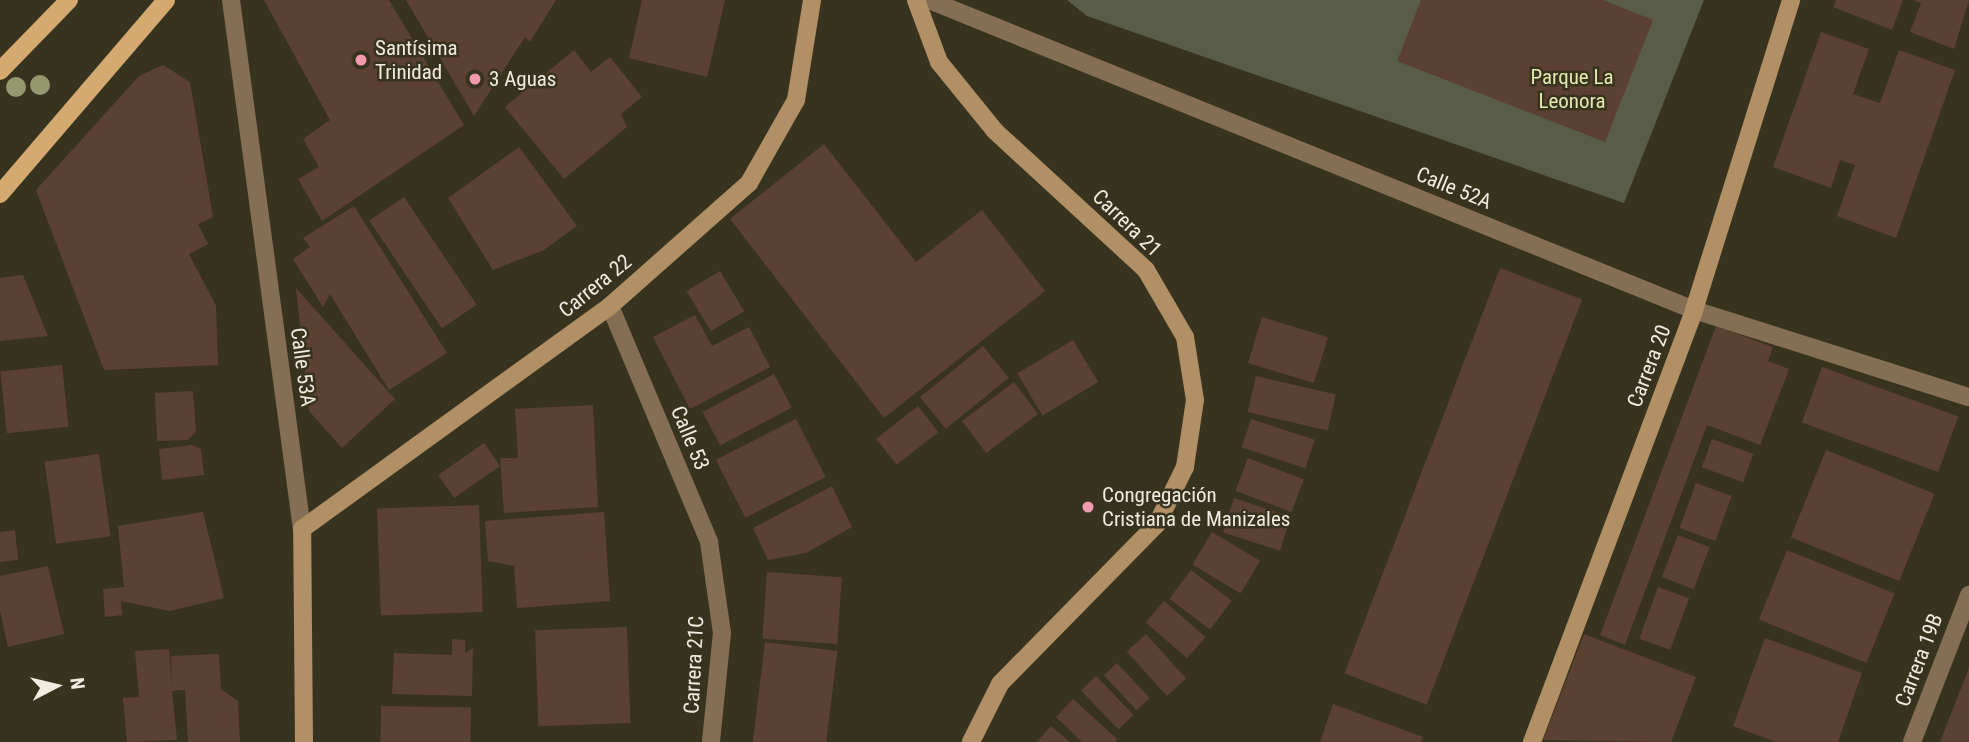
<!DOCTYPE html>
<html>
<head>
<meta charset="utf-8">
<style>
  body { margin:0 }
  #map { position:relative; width:1969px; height:742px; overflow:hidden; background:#38331e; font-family:"Roboto Condensed",sans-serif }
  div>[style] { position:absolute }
  .green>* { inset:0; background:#595d47 }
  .building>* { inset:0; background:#5b4131; transform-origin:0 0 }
  .street>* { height:18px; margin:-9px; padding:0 9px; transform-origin:9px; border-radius:9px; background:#846f54 }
  .secondary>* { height:18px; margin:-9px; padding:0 9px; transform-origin:9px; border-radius:9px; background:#b19065 }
  .primary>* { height:18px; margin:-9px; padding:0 9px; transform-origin:9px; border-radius:9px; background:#d4aa71 }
  .trees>* { width:20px; height:20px; margin:-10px; border-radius:50%; background:#95976e }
  .dots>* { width:19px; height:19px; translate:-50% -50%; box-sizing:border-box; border:4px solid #38331e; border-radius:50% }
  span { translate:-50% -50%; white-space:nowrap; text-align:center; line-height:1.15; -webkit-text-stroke:5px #38331e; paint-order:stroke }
  .poi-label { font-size:21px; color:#f0ece0 }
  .left { translate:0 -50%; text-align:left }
  .park-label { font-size:21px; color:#e1e9b0 }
  .street-label { font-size:21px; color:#f0ece0 }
  .north { position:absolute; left:21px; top:651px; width:70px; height:70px; -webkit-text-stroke:5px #38331e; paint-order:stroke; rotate:83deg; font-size:19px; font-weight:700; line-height:28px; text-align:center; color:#f0ece0 }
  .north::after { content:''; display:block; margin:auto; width:24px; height:32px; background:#f0ece0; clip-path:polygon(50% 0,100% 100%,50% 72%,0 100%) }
</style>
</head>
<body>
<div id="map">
  <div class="green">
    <div style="clip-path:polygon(1067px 0,1704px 0,1624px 203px,1087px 16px)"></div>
  </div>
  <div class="building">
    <div style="clip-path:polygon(264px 0,389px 0,464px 125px,322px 221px,298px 179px,319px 167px,303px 139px,330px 120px)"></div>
    <div style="clip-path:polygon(406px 0,556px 0,530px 42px,525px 37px,474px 116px)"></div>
    <div style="clip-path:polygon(642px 0,725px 0,707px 77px,629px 58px)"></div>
    <div style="clip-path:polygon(1421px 0,1603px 0,1653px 20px,1605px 142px,1397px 61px)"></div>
    <div style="clip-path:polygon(1836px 0,1903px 0,1892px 30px,1833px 7px)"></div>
    <div style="clip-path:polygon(1913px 0,1969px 0,1954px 49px,1910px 32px,1921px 3px)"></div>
    <div style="clip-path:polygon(1821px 32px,1869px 49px,1853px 94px,1880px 103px,1899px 50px,1955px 70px,1896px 238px,1837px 216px,1855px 165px,1840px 160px,1831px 188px,1773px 167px)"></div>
    <div style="clip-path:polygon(574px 50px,591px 72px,610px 57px,642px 97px,621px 114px,627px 127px,564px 179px,505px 107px)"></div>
    <div style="clip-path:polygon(163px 65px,190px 82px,213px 217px,198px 224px,208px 244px,189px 254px,216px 306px,218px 365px,104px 370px,36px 190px,139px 76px)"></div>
    <div style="clip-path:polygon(824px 144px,916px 262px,982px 210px,1045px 291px,884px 418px,730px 219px)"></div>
    <div style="clip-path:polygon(519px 147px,577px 226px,544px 250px,493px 270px,448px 198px)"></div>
    <div style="left:404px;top:197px;width:130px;height:42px;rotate:56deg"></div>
    <div style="clip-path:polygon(354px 206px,447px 353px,389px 390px,330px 294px,323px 307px,293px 259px,310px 247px,303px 238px)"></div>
    <div style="left:1500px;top:268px;width:88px;height:434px;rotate:21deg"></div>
    <div style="left:720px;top:271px;width:47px;height:39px;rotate:59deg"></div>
    <div style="clip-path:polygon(23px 275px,48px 336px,0 341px,0 278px)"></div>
    <div style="clip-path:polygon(296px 288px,395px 399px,342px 448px,309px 411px)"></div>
    <div style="clip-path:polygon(695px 315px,712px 346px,749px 327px,770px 367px,690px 409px,653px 337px)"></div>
    <div style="left:1262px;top:317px;width:69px;height:48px;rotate:17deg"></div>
    <div style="clip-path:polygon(1716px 326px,1773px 347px,1768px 361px,1789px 369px,1760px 445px,1707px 425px,1625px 645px,1600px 635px)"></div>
    <div style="left:1073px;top:340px;width:49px;height:65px;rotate:59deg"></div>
    <div style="left:983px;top:346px;width:41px;height:81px;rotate:51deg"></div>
    <div style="left:62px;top:365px;width:62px;height:62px;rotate:84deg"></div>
    <div style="left:1822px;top:367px;width:145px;height:59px;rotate:20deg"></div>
    <div style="left:774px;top:374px;width:38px;height:81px;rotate:62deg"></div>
    <div style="left:1256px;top:376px;width:82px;height:37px;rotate:13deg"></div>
    <div style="left:1014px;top:382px;width:40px;height:65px;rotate:53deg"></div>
    <div style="clip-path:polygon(193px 391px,196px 431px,188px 440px,157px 441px,155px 393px)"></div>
    <div style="clip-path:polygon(593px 405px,598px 507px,504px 513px,500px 458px,518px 458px,515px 409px)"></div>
    <div style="left:918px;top:406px;width:33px;height:53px;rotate:52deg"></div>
    <div style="left:796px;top:419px;width:65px;height:90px;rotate:63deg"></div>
    <div style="left:1251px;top:419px;width:67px;height:30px;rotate:18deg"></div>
    <div style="left:1712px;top:439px;width:44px;height:30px;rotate:20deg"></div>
    <div style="left:484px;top:443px;width:28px;height:56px;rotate:55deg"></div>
    <div style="clip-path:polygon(192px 445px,201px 449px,204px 475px,162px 480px,159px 449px)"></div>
    <div style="left:1826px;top:450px;width:117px;height:94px;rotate:22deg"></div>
    <div style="left:99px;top:454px;width:83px;height:55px;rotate:82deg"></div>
    <div style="left:1248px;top:458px;width:60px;height:35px;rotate:21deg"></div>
    <div style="left:1696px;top:483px;width:38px;height:48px;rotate:20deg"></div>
    <div style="clip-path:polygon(832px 486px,852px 527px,806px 553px,768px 560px,753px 528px)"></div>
    <div style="left:1234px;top:498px;width:60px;height:36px;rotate:18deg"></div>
    <div style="left:479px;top:505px;width:107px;height:102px;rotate:88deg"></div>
    <div style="clip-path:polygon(203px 512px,224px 598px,170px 611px,121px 601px,122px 615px,105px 617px,103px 589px,124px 587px,118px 526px)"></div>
    <div style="clip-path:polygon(604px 512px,610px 601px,517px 608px,514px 566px,488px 561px,485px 521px)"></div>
    <div style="clip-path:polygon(15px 530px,18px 560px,0 562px,0 532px)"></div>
    <div style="left:1212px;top:532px;width:56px;height:38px;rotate:31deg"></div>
    <div style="left:1678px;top:535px;width:34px;height:45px;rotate:21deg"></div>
    <div style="left:1787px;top:550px;width:116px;height:75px;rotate:22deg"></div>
    <div style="clip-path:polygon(48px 566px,64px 634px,8px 647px,0 611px,0 576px)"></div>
    <div style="left:1191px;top:570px;width:51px;height:36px;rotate:37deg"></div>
    <div style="left:767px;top:572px;width:75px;height:67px;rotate:4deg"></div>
    <div style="left:1658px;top:587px;width:33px;height:55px;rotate:20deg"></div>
    <div style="left:1164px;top:601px;width:55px;height:28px;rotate:41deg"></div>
    <div style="left:627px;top:627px;width:96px;height:92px;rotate:88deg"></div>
    <div style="left:1146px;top:634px;width:60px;height:26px;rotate:48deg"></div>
    <div style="clip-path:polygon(1584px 634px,1696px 677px,1671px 742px,1543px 740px)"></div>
    <div style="clip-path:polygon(1765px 638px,1862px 673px,1838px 742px,1776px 742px,1733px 726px)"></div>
    <div style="clip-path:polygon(452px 639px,465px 640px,465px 653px,473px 648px,472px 696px,392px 694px,394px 653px,452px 655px)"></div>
    <div style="left:765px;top:642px;width:73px;height:101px;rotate:7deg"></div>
    <div style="clip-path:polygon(169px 649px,172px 687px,171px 656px,219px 654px,221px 689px,238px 701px,240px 742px,188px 742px,185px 690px,172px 691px,177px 740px,127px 742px,123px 698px,139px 697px,135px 651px)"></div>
    <div style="left:1117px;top:663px;width:48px;height:18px;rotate:47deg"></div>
    <div style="clip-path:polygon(1969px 668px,1969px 742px,1940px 742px)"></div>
    <div style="left:1096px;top:676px;width:54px;height:21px;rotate:46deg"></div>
    <div style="clip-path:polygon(1073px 699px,1117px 739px,1115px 742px,1082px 742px,1056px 717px)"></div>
    <div style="clip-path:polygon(1333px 704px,1423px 737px,1421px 742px,1320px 742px)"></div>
    <div style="left:381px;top:706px;width:90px;height:36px;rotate:1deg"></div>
    <div style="clip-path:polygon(1051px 726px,1070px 742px,1037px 742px)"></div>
  </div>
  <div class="street">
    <div style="left:231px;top:0;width:534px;rotate:82.36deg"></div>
    <div style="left:929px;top:0;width:825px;rotate:22.06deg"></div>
    <div style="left:1694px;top:310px;width:288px;rotate:17.6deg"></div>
    <div style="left:610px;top:306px;width:256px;rotate:67.2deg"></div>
    <div style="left:709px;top:542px;width:92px;rotate:81.9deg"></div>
    <div style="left:722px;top:633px;width:110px;rotate:95.8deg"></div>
    <div style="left:1912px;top:742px;width:158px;rotate:-68.8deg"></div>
  </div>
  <div class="secondary">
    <div style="left:916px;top:0;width:66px;rotate:69.6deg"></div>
    <div style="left:939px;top:62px;width:89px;rotate:50.9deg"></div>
    <div style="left:995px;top:131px;width:205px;rotate:42.6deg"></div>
    <div style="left:1146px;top:270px;width:78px;rotate:59.8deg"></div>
    <div style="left:1185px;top:337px;width:64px;rotate:81deg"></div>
    <div style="left:1195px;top:400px;width:68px;rotate:98.5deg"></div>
    <div style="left:1185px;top:467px;width:64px;rotate:116.2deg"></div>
    <div style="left:1157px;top:524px;width:224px;rotate:134.5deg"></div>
    <div style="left:1000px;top:684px;width:65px;rotate:116.6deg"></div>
    <div style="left:304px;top:742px;width:213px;rotate:-90.5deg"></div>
    <div style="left:302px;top:529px;width:380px;rotate:-35.9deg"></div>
    <div style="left:610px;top:306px;width:186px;rotate:-41.5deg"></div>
    <div style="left:749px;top:183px;width:95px;rotate:-60.5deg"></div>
    <div style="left:796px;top:100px;width:101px;rotate:-80.9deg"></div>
    <div style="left:1532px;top:742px;width:461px;rotate:-69.4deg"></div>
    <div style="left:1694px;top:310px;width:325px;rotate:-72.6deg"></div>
  </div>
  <div class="primary">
    <div style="left:0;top:71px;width:99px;rotate:-45.8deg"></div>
    <div style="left:0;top:194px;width:255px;rotate:-49.4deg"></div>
  </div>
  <div class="trees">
    <div style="left:40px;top:85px"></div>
    <div style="left:16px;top:87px"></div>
  </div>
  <div class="dots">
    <div style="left:361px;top:60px;background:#f29aad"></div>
    <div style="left:475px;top:79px;background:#f29aad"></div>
    <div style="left:1088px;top:507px;background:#f29aad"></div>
  </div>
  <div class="poi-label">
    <span class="left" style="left:375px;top:60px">Santísima<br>Trinidad</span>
    <span class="left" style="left:489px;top:79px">3 Aguas</span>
    <span class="left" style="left:1102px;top:507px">Congregación<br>Cristiana de Manizales</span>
  </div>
  <div class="park-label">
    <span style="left:1572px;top:89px">Parque La<br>Leonora</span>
  </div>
  <div class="street-label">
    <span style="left:1454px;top:188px;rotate:22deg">Calle 52A</span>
    <span style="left:1127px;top:223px;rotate:44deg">Carrera 21</span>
    <span style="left:595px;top:286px;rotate:-39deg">Carrera 22</span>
    <span style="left:1649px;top:366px;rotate:-69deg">Carrera 20</span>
    <span style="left:303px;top:367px;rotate:82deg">Calle 53A</span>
    <span style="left:690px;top:438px;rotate:67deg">Calle 53</span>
    <span style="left:1919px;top:660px;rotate:-69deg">Carrera 19B</span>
    <span style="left:694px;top:665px;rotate:-87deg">Carrera 21C</span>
  </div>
  <div class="north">N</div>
</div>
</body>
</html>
